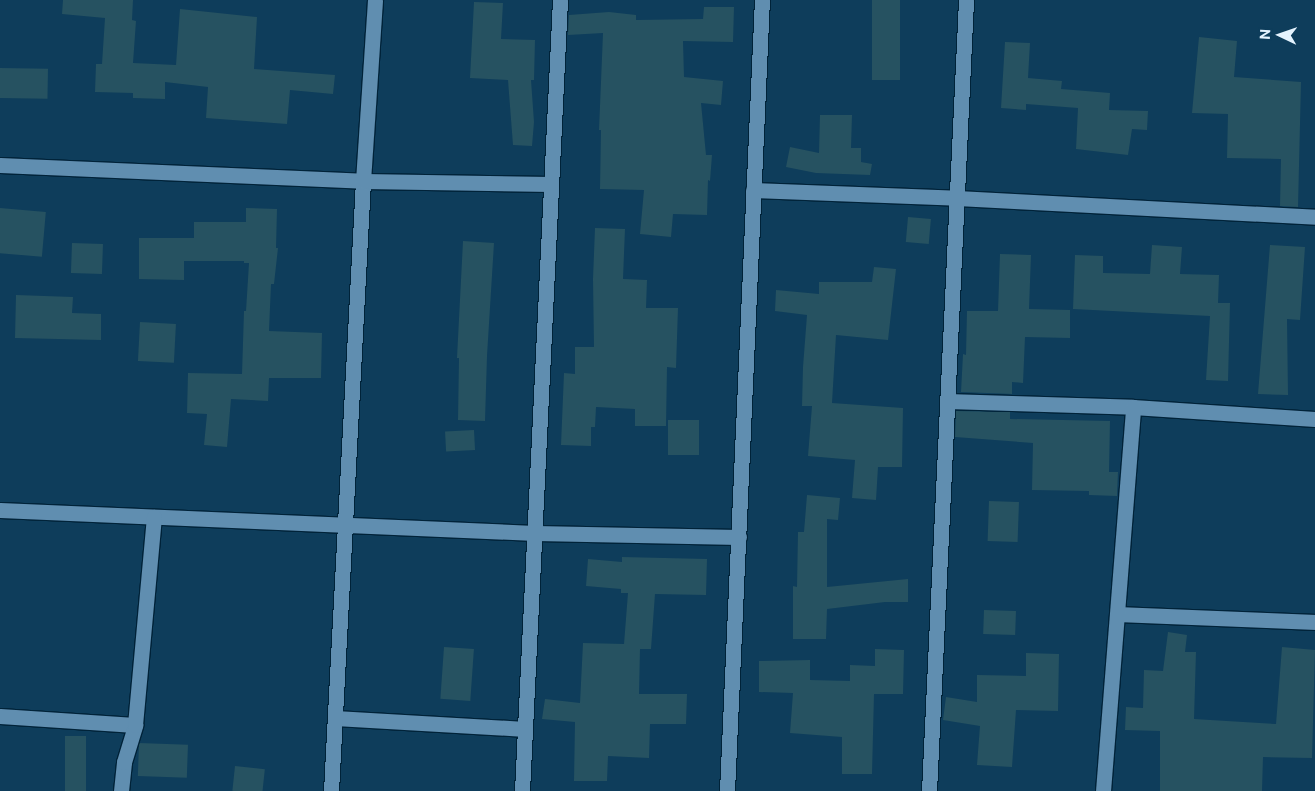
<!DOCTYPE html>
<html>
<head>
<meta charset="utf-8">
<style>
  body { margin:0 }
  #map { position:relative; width:1315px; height:791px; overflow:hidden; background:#0e3d5b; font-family:"Public Sans",sans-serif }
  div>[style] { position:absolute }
  .building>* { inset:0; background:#265261; transform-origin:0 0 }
  .roads { filter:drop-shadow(1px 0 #002339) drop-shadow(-1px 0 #002339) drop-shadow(0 1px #002339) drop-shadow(0 -1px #002339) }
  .minor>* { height:15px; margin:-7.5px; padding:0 7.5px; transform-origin:7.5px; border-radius:7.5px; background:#608eb0 }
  span { translate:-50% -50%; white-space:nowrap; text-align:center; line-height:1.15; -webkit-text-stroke:4px #0e3d5b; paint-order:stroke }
  .north { position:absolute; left:1255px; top:10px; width:50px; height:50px; -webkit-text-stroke:4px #0e3d5b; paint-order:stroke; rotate:273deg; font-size:14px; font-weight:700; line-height:20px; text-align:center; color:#e4f3fe }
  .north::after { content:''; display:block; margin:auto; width:18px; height:22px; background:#e4f3fe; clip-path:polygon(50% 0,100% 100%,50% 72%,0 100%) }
</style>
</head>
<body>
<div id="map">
  <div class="building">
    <div style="clip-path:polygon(63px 0,133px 0,132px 20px,136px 21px,133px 63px,176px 65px,180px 9px,257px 17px,254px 69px,335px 75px,333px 94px,290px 90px,287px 124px,206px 118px,208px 87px,165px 82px,165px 99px,133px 98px,133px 93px,95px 92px,96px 64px,102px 64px,105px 18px,62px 14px)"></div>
    <div style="left:872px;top:0;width:28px;height:80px"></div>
    <div style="clip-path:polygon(474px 2px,503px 3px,501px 39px,535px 40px,534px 80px,531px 80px,534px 122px,532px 146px,513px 145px,508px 80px,470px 78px)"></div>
    <div style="clip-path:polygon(704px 7px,734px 7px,733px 42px,683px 41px,684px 77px,723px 81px,721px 105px,701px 103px,706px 155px,712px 155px,710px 181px,708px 180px,707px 215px,673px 214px,671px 237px,640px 234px,644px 190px,600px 189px,601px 130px,599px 130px,603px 33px,568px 35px,569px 15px,609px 12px,636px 15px,636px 20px,703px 19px)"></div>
    <div style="clip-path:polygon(1199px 37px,1237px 41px,1234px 77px,1301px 82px,1298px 207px,1280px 206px,1281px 159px,1227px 158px,1228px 114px,1192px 113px)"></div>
    <div style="clip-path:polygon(1005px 42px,1030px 43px,1028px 78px,1062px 81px,1061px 89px,1110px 93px,1109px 110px,1148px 111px,1147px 130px,1132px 129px,1128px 155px,1076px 149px,1078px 108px,1026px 104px,1026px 110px,1001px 108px)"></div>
    <div style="left:0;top:68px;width:48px;height:30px;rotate:1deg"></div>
    <div style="clip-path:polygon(820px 115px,852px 115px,851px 148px,861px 148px,861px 162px,872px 164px,870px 175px,816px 173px,786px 167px,790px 147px,819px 153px)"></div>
    <div style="left:0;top:208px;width:46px;height:45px;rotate:5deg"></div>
    <div style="clip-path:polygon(246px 208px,277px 209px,276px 248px,278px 248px,274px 284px,271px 284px,269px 331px,322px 333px,321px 378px,269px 378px,268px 401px,231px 399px,227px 447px,204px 445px,207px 414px,187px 413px,188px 373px,242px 374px,244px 311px,246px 311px,249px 263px,244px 263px,244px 261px,184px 261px,184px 280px,139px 279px,139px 238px,194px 238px,194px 222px,246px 222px)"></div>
    <div style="left:908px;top:217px;width:23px;height:25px;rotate:5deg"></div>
    <div style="clip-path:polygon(595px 228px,625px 229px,623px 279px,647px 280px,646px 308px,678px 308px,676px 368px,667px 367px,666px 426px,635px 426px,635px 409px,596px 407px,595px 427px,591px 427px,591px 446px,561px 445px,564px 373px,575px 374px,575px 347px,594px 347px,593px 279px)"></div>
    <div style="clip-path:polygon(463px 241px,494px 243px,487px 356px,485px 421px,458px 420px,459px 358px,457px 358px)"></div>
    <div style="left:72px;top:243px;width:31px;height:30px;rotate:2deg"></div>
    <div style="clip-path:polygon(1152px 245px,1182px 247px,1180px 274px,1219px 275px,1218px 303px,1230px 303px,1228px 381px,1206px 380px,1210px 316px,1073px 309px,1075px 255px,1103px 256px,1103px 273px,1150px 274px)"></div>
    <div style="clip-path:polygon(1270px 245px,1305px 247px,1300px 320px,1287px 319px,1288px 395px,1258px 394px)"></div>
    <div style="clip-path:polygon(1000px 254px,1031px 255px,1029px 309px,1070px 310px,1070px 338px,1025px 337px,1023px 383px,1012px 382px,1012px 394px,961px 392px,963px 354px,966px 355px,967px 311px,998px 311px)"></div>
    <div style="clip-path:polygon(874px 267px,896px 269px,888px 340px,836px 335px,832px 403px,903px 408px,902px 467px,878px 467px,876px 500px,852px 498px,855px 460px,808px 456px,812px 406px,802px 406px,803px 367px,807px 315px,775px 311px,776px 290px,819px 294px,819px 282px,872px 282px)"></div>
    <div style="clip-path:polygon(16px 295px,73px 297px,72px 313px,101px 314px,101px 340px,15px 338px)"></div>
    <div style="left:140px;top:322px;width:36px;height:39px;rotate:3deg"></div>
    <div style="clip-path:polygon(956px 411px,1010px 412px,1010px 419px,1110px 421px,1109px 472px,1118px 472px,1117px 496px,1089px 495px,1089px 491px,1032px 490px,1033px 443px,955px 437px)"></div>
    <div style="left:668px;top:420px;width:31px;height:35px"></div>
    <div style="left:474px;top:430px;width:20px;height:29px;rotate:87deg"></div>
    <div style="clip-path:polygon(807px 495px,840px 498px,838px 520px,827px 519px,827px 587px,908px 579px,908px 602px,885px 602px,827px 609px,826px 639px,793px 639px,793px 586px,797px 587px,798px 532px,804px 532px)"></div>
    <div style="left:989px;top:501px;width:30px;height:40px;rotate:2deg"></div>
    <div style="clip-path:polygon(622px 557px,707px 559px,706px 595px,655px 594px,651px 649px,640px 649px,639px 694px,687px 694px,686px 724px,650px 724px,649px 758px,608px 756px,607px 781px,574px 781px,575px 722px,542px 719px,545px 699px,580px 703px,583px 643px,624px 644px,628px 593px,621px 593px,621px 589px,586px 586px,588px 559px,622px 562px)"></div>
    <div style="left:984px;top:610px;width:32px;height:24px;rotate:2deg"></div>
    <div style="clip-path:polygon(1168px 632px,1187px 635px,1185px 652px,1196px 652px,1194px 719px,1276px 724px,1282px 647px,1315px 650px,1312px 758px,1263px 757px,1262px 791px,1160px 791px,1160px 731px,1125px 730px,1126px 707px,1143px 708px,1144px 670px,1163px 671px)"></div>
    <div style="left:444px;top:647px;width:30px;height:52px;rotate:4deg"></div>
    <div style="clip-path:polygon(875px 649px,904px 650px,903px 694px,874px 694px,872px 774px,842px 774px,842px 737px,790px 733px,793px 693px,759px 692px,759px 661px,810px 660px,810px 680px,850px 681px,850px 665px,875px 666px)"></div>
    <div style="clip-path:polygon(1026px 653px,1059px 654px,1058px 711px,1016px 710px,1012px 767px,977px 765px,980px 726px,943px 720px,946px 697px,977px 702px,977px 675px,1026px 676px)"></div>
    <div style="left:65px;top:736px;width:21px;height:55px"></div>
    <div style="left:139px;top:743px;width:49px;height:33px;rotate:2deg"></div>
    <div style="left:235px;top:766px;width:30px;height:25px;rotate:6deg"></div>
  </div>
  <div class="roads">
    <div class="minor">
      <div style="left:0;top:165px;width:363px;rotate:2.5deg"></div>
      <div style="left:363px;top:181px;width:188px;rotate:0.9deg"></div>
      <div style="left:753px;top:190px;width:204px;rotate:2.2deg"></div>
      <div style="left:957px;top:198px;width:359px;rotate:3deg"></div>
      <div style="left:947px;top:401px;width:186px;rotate:1.8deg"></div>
      <div style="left:1133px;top:407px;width:182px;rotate:3.8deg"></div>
      <div style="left:0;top:510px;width:535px;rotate:2.46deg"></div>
      <div style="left:535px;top:533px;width:204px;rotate:1.1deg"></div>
      <div style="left:1118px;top:614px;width:197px;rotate:2.3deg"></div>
      <div style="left:0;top:716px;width:135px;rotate:3.8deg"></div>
      <div style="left:335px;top:718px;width:190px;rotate:3.3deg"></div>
      <div style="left:121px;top:791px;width:29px;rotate:-84deg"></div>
      <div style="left:124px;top:762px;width:39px;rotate:-73deg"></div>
      <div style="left:135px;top:725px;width:209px;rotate:-84.8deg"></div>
      <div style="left:331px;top:791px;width:611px;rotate:-87deg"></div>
      <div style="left:363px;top:181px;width:181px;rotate:-86.2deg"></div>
      <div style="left:522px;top:791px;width:792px;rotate:-87.25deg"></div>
      <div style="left:727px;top:791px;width:792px;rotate:-87.47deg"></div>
      <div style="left:929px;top:791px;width:792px;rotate:-87.32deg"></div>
      <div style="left:1103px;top:791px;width:385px;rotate:-85.5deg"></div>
    </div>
  </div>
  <div class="north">N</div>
</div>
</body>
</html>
